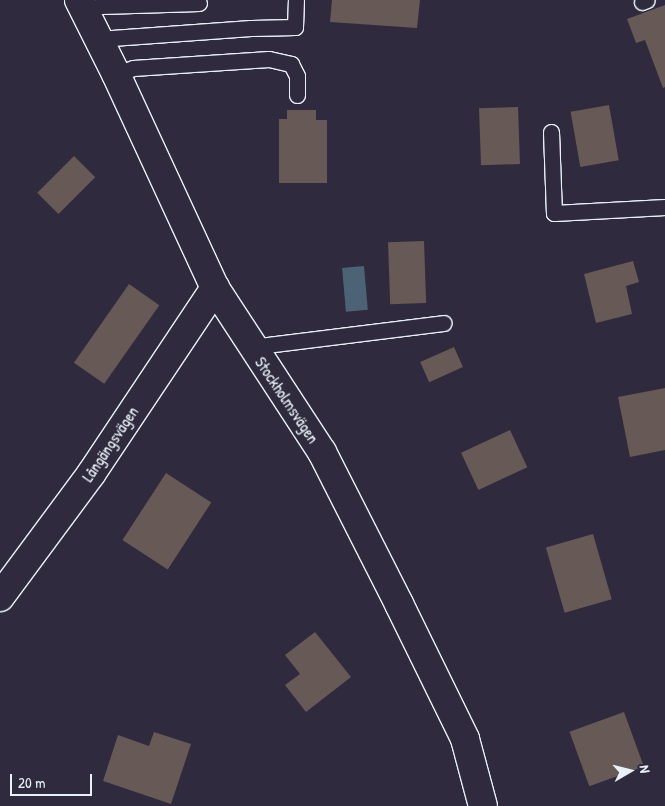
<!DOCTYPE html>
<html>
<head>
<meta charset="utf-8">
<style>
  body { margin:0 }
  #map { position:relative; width:665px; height:806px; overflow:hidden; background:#2f2a3d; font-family:"Patrick Hand",sans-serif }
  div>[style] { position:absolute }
  .water>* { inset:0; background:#4c6376; transform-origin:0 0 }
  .building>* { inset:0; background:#675955; transform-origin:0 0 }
  .roads { filter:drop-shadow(1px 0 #e8f1f8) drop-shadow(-1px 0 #e8f1f8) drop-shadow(0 1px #e8f1f8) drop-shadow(0 -1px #e8f1f8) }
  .service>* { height:15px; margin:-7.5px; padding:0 7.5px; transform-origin:7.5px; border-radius:7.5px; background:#2f2a3d }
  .minor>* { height:28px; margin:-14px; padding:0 14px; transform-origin:14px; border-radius:14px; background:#2f2a3d }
  .tertiary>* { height:28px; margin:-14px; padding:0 14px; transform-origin:14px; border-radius:14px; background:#2f2a3d }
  span { translate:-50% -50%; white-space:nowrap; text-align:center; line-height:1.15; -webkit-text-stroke:5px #2f2a3d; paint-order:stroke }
  .street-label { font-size:16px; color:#e8f1f8 }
  .north { position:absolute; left:605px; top:746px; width:50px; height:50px; -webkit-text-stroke:4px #2f2a3d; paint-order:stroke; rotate:82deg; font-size:14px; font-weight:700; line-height:20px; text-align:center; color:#e8f1f8 }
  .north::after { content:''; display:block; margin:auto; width:18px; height:22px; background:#e8f1f8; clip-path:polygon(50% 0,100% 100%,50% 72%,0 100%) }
  .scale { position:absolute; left:10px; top:774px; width:82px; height:22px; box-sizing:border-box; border:2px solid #e8f1f8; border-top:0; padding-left:6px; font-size:15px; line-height:18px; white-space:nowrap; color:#e8f1f8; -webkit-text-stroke:4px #2f2a3d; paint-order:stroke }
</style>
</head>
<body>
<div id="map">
  <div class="water">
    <div style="left:364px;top:266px;width:44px;height:22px;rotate:85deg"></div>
  </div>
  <div class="building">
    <div style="clip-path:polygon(332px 0,420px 0,417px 28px,330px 22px)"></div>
    <div style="clip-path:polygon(665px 5px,665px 87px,663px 88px,645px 40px,636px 43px,627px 19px)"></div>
    <div style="left:609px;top:105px;width:56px;height:39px;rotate:80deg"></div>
    <div style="left:518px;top:107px;width:57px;height:39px;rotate:88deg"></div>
    <div style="clip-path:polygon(287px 110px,316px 110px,316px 120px,327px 120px,327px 183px,279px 183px,279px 119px,287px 119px)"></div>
    <div style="left:74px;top:156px;width:30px;height:52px;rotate:45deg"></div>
    <div style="left:424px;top:241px;width:62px;height:36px;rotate:88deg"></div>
    <div style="clip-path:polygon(633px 261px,639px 282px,626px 286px,632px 314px,596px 323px,584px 274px)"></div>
    <div style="left:129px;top:284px;width:37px;height:96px;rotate:35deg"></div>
    <div style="left:454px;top:347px;width:22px;height:37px;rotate:66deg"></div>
    <div style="clip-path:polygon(665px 388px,665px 450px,630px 457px,618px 397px)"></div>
    <div style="left:510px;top:430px;width:41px;height:54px;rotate:65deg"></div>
    <div style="left:166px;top:473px;width:54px;height:80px;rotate:33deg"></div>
    <div style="left:593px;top:534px;width:68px;height:49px;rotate:74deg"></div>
    <div style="clip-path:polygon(315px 632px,351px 677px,306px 712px,285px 685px,300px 674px,285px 655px)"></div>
    <div style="left:624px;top:712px;width:58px;height:58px;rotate:70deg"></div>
    <div style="clip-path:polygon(154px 732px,191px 744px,171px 804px,103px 781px,118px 735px,149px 746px)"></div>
  </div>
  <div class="roads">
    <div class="service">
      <div style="left:642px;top:2px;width:5px;rotate:-22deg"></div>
      <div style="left:83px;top:10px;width:18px;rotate:-13deg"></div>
      <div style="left:101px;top:6px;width:98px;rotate:-1.8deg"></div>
      <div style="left:98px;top:39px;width:153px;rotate:-4.1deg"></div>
      <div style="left:251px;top:28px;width:44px;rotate:-1.3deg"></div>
      <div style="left:295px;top:27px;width:27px;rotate:-88deg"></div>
      <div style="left:116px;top:74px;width:18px;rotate:-19deg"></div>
      <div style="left:133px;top:68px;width:136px;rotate:-3.8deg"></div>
      <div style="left:269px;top:59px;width:23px;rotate:13deg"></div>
      <div style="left:291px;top:64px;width:13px;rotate:63deg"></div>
      <div style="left:297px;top:76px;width:19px;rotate:90deg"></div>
      <div style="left:551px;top:132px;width:81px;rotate:87.9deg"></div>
      <div style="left:554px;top:213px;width:111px;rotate:-3.1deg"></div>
      <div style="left:251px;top:347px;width:194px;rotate:-7.1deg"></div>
    </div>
    <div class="minor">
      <div style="left:0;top:597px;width:153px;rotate:-53.5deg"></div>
      <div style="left:91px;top:474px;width:224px;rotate:-56.3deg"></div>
    </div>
    <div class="tertiary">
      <div style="left:79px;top:0;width:83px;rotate:63.4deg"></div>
      <div style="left:116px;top:74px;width:236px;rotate:65.2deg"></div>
      <div style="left:215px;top:288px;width:196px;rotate:56.9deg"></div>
      <div style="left:322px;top:452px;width:170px;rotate:63.1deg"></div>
      <div style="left:399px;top:604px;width:150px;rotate:63.9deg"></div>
      <div style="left:465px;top:739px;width:69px;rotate:75deg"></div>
    </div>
  </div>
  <div class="street-label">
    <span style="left:287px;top:400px;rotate:56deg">Stockholmsvägen</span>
    <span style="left:110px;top:444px;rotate:-56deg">Långängsvägen</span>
  </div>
  <div class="north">N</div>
  <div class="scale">20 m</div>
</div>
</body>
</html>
